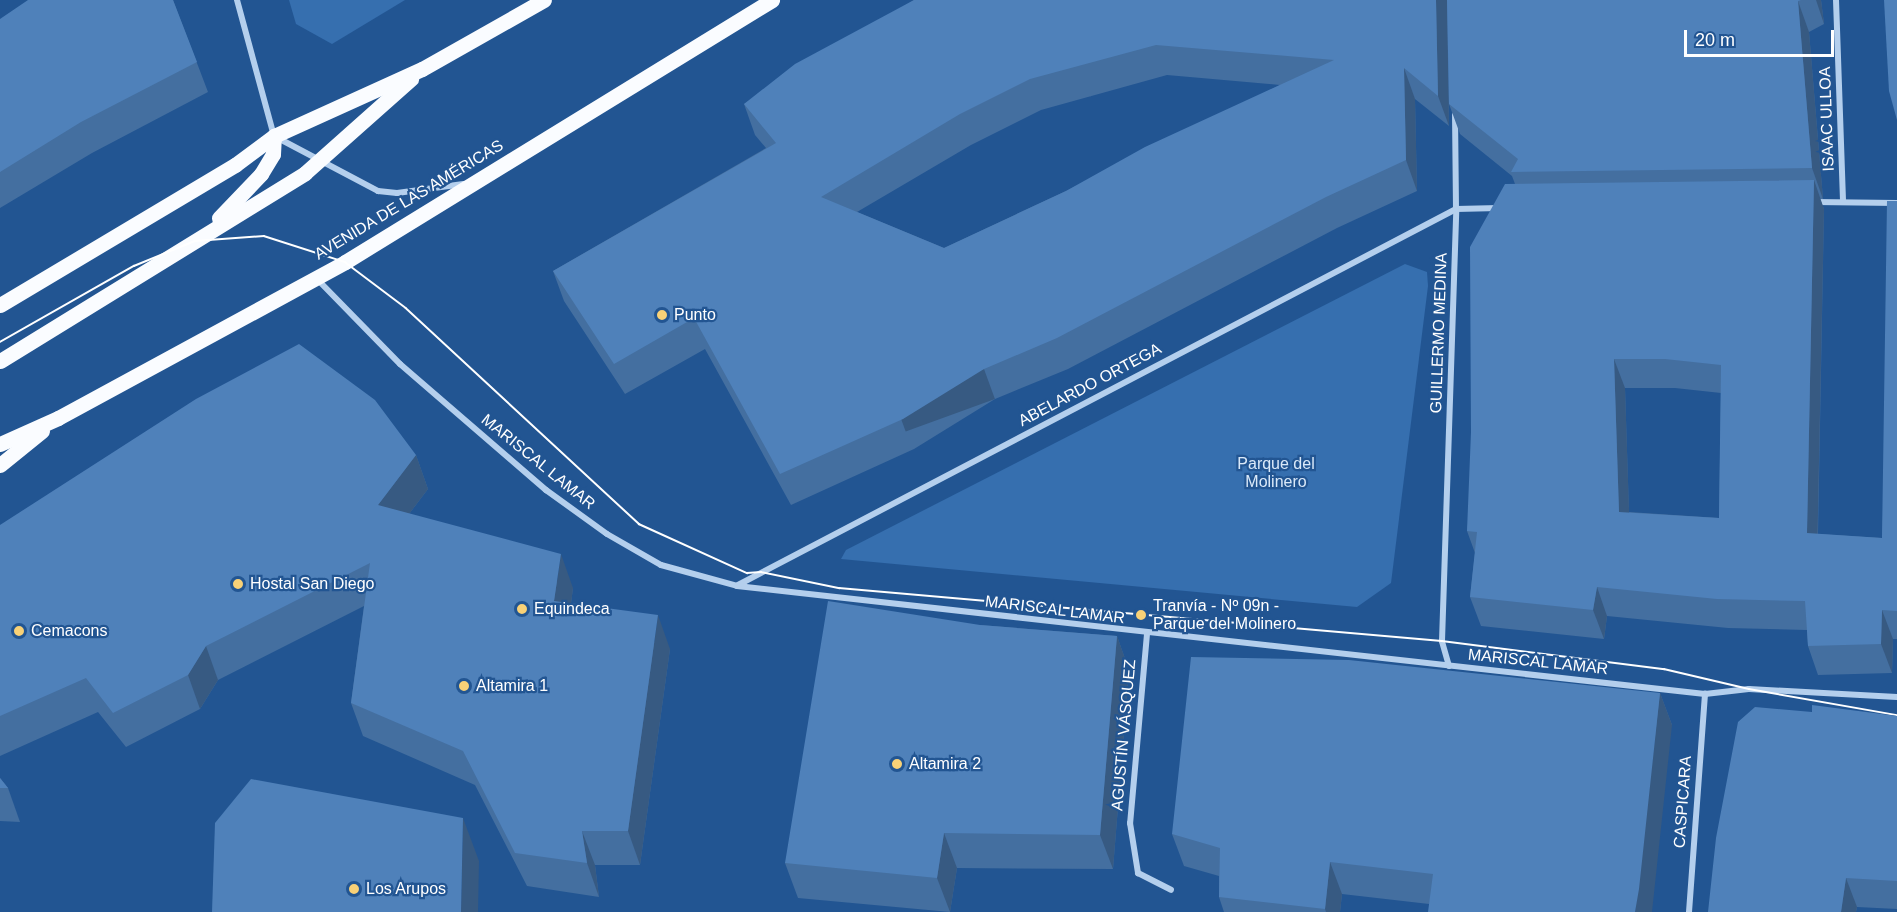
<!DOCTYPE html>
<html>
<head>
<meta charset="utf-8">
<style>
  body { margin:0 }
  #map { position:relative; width:1897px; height:912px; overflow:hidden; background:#225592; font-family:Helvetica,sans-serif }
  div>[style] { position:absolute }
  .green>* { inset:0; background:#366faf }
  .street>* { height:6px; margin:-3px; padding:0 3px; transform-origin:3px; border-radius:3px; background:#b4cfed }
  .primary>* { height:15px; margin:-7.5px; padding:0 7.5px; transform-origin:7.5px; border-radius:7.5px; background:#fafcff }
  .tram>* { height:1.5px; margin:-0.75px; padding:0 0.75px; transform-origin:0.75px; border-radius:0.75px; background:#fff }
  .wall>* { inset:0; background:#446fa0 }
  .shaded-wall>* { inset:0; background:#375a82; transform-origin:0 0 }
  .building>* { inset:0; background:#4f81ba }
  .dots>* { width:16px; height:16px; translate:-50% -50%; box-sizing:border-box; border:3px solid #225592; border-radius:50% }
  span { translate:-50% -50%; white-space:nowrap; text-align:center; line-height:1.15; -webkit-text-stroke:4.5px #225592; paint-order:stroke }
  .street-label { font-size:16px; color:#fff }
  .poi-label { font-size:16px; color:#fff }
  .left { translate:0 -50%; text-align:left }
  .park-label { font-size:16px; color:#dae9f9 }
  .scale { position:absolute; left:1684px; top:30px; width:150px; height:27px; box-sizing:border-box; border:3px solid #fff; border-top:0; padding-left:8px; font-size:18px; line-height:21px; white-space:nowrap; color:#fff; -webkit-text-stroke:4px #225592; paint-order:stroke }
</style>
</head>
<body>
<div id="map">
  <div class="green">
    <div style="clip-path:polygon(289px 0,405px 0,332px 44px,296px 24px)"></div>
    <div style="clip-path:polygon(1405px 264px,1427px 272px,1428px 286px,1391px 583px,1357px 607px,841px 559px,846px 550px)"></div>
  </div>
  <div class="street">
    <div style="left:237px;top:0;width:141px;rotate:74.8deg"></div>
    <div style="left:274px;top:136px;width:118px;rotate:27.9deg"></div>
    <div style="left:378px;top:191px;width:19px;rotate:6deg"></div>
    <div style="left:397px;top:193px;width:67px;rotate:-7.8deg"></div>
    <div style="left:1836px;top:0;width:202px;rotate:88deg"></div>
    <div style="left:1815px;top:202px;width:82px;rotate:0.7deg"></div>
    <div style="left:317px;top:279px;width:119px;rotate:45.7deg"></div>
    <div style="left:400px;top:364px;width:193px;rotate:40.8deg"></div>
    <div style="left:546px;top:490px;width:75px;rotate:35.8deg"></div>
    <div style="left:607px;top:534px;width:62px;rotate:29.9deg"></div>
    <div style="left:661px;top:565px;width:79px;rotate:15.4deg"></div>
    <div style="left:737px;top:586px;width:974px;rotate:6.37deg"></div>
    <div style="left:1705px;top:694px;width:44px;rotate:-6.5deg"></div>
    <div style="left:1749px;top:689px;width:148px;rotate:3.1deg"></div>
    <div style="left:738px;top:585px;width:810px;rotate:-27.64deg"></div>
    <div style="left:1456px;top:209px;width:43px;rotate:-1.3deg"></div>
    <div style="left:1147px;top:634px;width:190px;rotate:95.1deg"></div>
    <div style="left:1130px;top:823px;width:51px;rotate:80.9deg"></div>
    <div style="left:1138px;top:873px;width:37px;rotate:27deg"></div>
    <div style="left:1449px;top:666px;width:26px;rotate:-106deg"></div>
    <div style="left:1442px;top:641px;width:432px;rotate:-88.1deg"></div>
    <div style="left:1456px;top:209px;width:94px;rotate:-90.6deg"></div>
    <div style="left:1689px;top:912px;width:219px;rotate:-85.8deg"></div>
  </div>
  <div class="primary">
    <div style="left:219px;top:218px;width:61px;rotate:-46.3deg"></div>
    <div style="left:261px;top:174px;width:23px;rotate:-59deg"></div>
    <div style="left:273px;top:154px;width:18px;rotate:-87deg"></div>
    <div style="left:0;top:305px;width:274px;rotate:-30.8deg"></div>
    <div style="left:235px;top:165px;width:49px;rotate:-36.6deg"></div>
    <div style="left:274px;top:136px;width:162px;rotate:-24.4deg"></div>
    <div style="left:422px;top:69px;width:140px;rotate:-29.5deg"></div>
    <div style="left:0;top:361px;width:358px;rotate:-31.6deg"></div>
    <div style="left:305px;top:173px;width:142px;rotate:-41.6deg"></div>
    <div style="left:0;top:444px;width:64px;rotate:-24.1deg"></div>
    <div style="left:58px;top:418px;width:327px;rotate:-28.5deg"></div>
    <div style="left:345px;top:262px;width:501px;rotate:-31.53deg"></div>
    <div style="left:0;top:465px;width:54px;rotate:-39deg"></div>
  </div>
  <div class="tram">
    <div style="left:0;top:342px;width:154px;rotate:-29.6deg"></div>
    <div style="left:134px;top:266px;width:66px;rotate:-22.3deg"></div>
    <div style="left:195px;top:241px;width:69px;rotate:-4.1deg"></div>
    <div style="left:264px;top:236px;width:85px;rotate:17.8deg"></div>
    <div style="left:345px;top:262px;width:76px;rotate:37deg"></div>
    <div style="left:406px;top:308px;width:318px;rotate:42.8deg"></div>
    <div style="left:639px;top:524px;width:119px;rotate:24.4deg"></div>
    <div style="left:747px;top:573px;width:14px;rotate:-4deg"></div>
    <div style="left:761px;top:572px;width:80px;rotate:11.6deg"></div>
    <div style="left:839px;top:588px;width:605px;rotate:5.02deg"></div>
    <div style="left:1442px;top:641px;width:224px;rotate:7.2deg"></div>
    <div style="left:1664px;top:669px;width:87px;rotate:13.2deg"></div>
    <div style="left:1749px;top:689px;width:150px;rotate:10deg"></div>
  </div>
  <div class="wall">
    <div style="clip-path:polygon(173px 0,208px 92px,92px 153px,0 208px,0 19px)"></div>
    <div style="clip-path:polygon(evenodd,914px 0,1821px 0,1824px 24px,1809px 32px,1823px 199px,1820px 199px,1824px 209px,1818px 534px,1882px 538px,1897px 201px,1897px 639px,1893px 639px,1892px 673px,1818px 675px,1808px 646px,1807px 630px,1728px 628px,1607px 616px,1604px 639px,1481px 626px,1470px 597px,1475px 553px,1467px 531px,1515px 184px,1512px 176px,1460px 134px,1449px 104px,1447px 0,1449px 126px,1415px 99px,1417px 191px,1337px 228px,1068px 369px,995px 399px,914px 449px,791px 505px,705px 349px,625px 394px,564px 301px,553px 271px,766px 148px,755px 135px,744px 104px,914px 0,1167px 75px,1280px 85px,1066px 191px,944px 248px,857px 212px,971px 145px,1041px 110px,1167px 75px,914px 0,1625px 388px,1675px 388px,1721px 393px,1719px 518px,1629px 512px,1625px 388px)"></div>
    <div style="clip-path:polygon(416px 455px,428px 489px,409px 514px,573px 588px,571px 603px,670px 649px,640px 865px,595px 865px,599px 897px,527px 886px,475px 785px,363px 736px,351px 703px,364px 606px,218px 680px,200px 709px,126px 747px,98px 712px,0 756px,0 525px)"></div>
    <div style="clip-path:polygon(980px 625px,1117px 636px,1129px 670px,1113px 869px,957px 868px,950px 912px,798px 898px,785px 863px)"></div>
    <div style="clip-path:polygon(1660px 693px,1672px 725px,1429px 904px,1342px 894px,1340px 912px,1224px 912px,1219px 897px,1219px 876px,1184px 866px,1172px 834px)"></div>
    <div style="clip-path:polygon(1812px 712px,1897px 716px,1897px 909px,1857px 907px,1856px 912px,1708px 912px)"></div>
    <div style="clip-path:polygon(0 778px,8px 788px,20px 822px,0 821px)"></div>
  </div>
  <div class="shaded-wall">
    <div style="clip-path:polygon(1436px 0,1447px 0,1449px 126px,1438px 96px)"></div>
    <div style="clip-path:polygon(1816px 0,1821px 0,1824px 24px)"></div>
    <div style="clip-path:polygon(1798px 1px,1809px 32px,1823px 199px,1812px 168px)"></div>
    <div style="clip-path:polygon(1404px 68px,1415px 99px,1417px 191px,1406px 160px)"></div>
    <div style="clip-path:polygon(1814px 180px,1824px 209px,1817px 562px,1807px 533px)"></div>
    <div style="clip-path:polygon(1614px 359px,1625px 388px,1630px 541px,1619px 512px)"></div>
    <div style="left:984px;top:369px;width:32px;height:95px;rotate:70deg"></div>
    <div style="clip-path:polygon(416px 455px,428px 489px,390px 539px,378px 505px)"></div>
    <div style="clip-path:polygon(561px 554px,573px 588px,567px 635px,554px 601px)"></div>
    <div style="clip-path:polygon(1597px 587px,1607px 616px,1604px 639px,1593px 610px)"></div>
    <div style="clip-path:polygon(1882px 610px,1893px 639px,1892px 673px,1881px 644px)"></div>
    <div style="clip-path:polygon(658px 615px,670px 649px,640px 865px,628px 831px)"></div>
    <div style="clip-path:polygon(1117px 636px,1129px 670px,1113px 869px,1100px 835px)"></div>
    <div style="clip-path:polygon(206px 646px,218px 680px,200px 709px,188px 675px)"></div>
    <div style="clip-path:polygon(1660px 693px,1672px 725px,1652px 912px,1635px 912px)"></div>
    <div style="clip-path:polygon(463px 818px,479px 861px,478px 912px,461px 912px)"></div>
    <div style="clip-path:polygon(582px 831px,595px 865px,599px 897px,587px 863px)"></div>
    <div style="clip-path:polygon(944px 833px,957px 868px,950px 912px,937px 878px)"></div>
    <div style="clip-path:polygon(1330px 862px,1342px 894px,1340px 912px,1326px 912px,1325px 909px)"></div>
    <div style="clip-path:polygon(1846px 878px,1857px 907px,1856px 912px,1841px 912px)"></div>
  </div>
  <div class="building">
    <div style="clip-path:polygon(28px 0,173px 0,197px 62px,81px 122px,0 172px,0 19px)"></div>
    <div style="clip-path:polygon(evenodd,914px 0,1436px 0,1438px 96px,1404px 68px,1406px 160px,1326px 197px,1057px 338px,984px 369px,903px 419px,780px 474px,694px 318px,614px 364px,553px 271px,776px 143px,744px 104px,795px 64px,914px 0,1156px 45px,1334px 60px,1145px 147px,1066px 191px,944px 248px,821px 197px,960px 114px,1030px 79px,1156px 45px)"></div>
    <div style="clip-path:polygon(1447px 0,1801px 0,1798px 1px,1812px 168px,1511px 172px,1518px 159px,1449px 104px)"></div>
    <div style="clip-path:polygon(1884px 0,1897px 0,1897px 120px,1889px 91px)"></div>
    <div style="clip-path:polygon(evenodd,1814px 180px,1807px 533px,1882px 538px,1887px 201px,1897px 201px,1897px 611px,1882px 610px,1881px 644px,1808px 646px,1805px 601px,1717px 599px,1597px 587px,1593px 610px,1470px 597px,1477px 532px,1467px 531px,1471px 432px,1470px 247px,1505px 184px,1814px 180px,1614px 359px,1665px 359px,1721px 365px,1719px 518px,1619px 512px,1614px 359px)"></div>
    <div style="clip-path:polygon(299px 344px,375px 400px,416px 455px,378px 505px,561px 554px,554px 601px,658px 615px,628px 831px,582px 831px,587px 863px,515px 853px,463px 751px,351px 703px,370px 563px,206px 646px,188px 675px,113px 713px,86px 678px,0 716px,0 525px,196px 399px)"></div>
    <div style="clip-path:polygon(828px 601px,980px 625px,1117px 636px,1100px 835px,944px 833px,937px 878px,785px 863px)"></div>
    <div style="clip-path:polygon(1191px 657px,1349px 660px,1660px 693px,1639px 889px,1635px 912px,1428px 912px,1433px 874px,1330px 862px,1325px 909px,1219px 897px,1220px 848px,1172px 834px)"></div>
    <div style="clip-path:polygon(1812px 705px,1897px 716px,1897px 881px,1846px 878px,1841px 912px,1708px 912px,1716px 838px,1738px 722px,1755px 707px,1812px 712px)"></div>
    <div style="clip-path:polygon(0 778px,8px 788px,0 788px)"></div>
    <div style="clip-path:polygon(251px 779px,463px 818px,461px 912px,212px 912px,215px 823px)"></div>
  </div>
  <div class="dots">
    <div style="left:662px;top:315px;background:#f8d177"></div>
    <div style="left:238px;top:584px;background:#f8d177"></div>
    <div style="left:522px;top:609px;background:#f8d177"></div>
    <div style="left:1141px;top:615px;background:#f8d177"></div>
    <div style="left:19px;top:631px;background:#f8d177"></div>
    <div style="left:464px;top:686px;background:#f8d177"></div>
    <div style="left:897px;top:764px;background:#f8d177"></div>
    <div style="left:354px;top:889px;background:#f8d177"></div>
  </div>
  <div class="street-label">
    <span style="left:1827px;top:119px;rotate:-92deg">ISAAC ULLOA</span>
    <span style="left:409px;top:200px;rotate:-31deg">AVENIDA DE LAS AMÉRICAS</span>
    <span style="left:1439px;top:333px;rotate:-88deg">GUILLERMO MEDINA</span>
    <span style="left:1090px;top:385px;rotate:-28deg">ABELARDO ORTEGA</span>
    <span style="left:538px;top:462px;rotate:39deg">MARISCAL LAMAR</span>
    <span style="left:1055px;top:610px;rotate:7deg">MARISCAL LAMAR</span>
    <span style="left:1538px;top:662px;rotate:6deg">MARISCAL LAMAR</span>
    <span style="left:1124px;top:735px;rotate:-85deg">AGUSTÍN VÁSQUEZ</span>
    <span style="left:1683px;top:802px;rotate:-86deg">CASPICARA</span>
  </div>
  <div class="poi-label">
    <span class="left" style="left:674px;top:315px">Punto</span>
    <span class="left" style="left:250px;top:584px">Hostal San Diego</span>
    <span class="left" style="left:1153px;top:615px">Tranvía - Nº 09n -<br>Parque del Molinero</span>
    <span class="left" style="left:534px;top:609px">Equindeca</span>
    <span class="left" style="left:31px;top:631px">Cemacons</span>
    <span class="left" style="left:476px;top:686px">Altamira 1</span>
    <span class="left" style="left:909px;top:764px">Altamira 2</span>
    <span class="left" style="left:366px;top:889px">Los Arupos</span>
  </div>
  <div class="park-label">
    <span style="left:1276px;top:473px">Parque del<br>Molinero</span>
  </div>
  <div class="scale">20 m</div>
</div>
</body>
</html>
